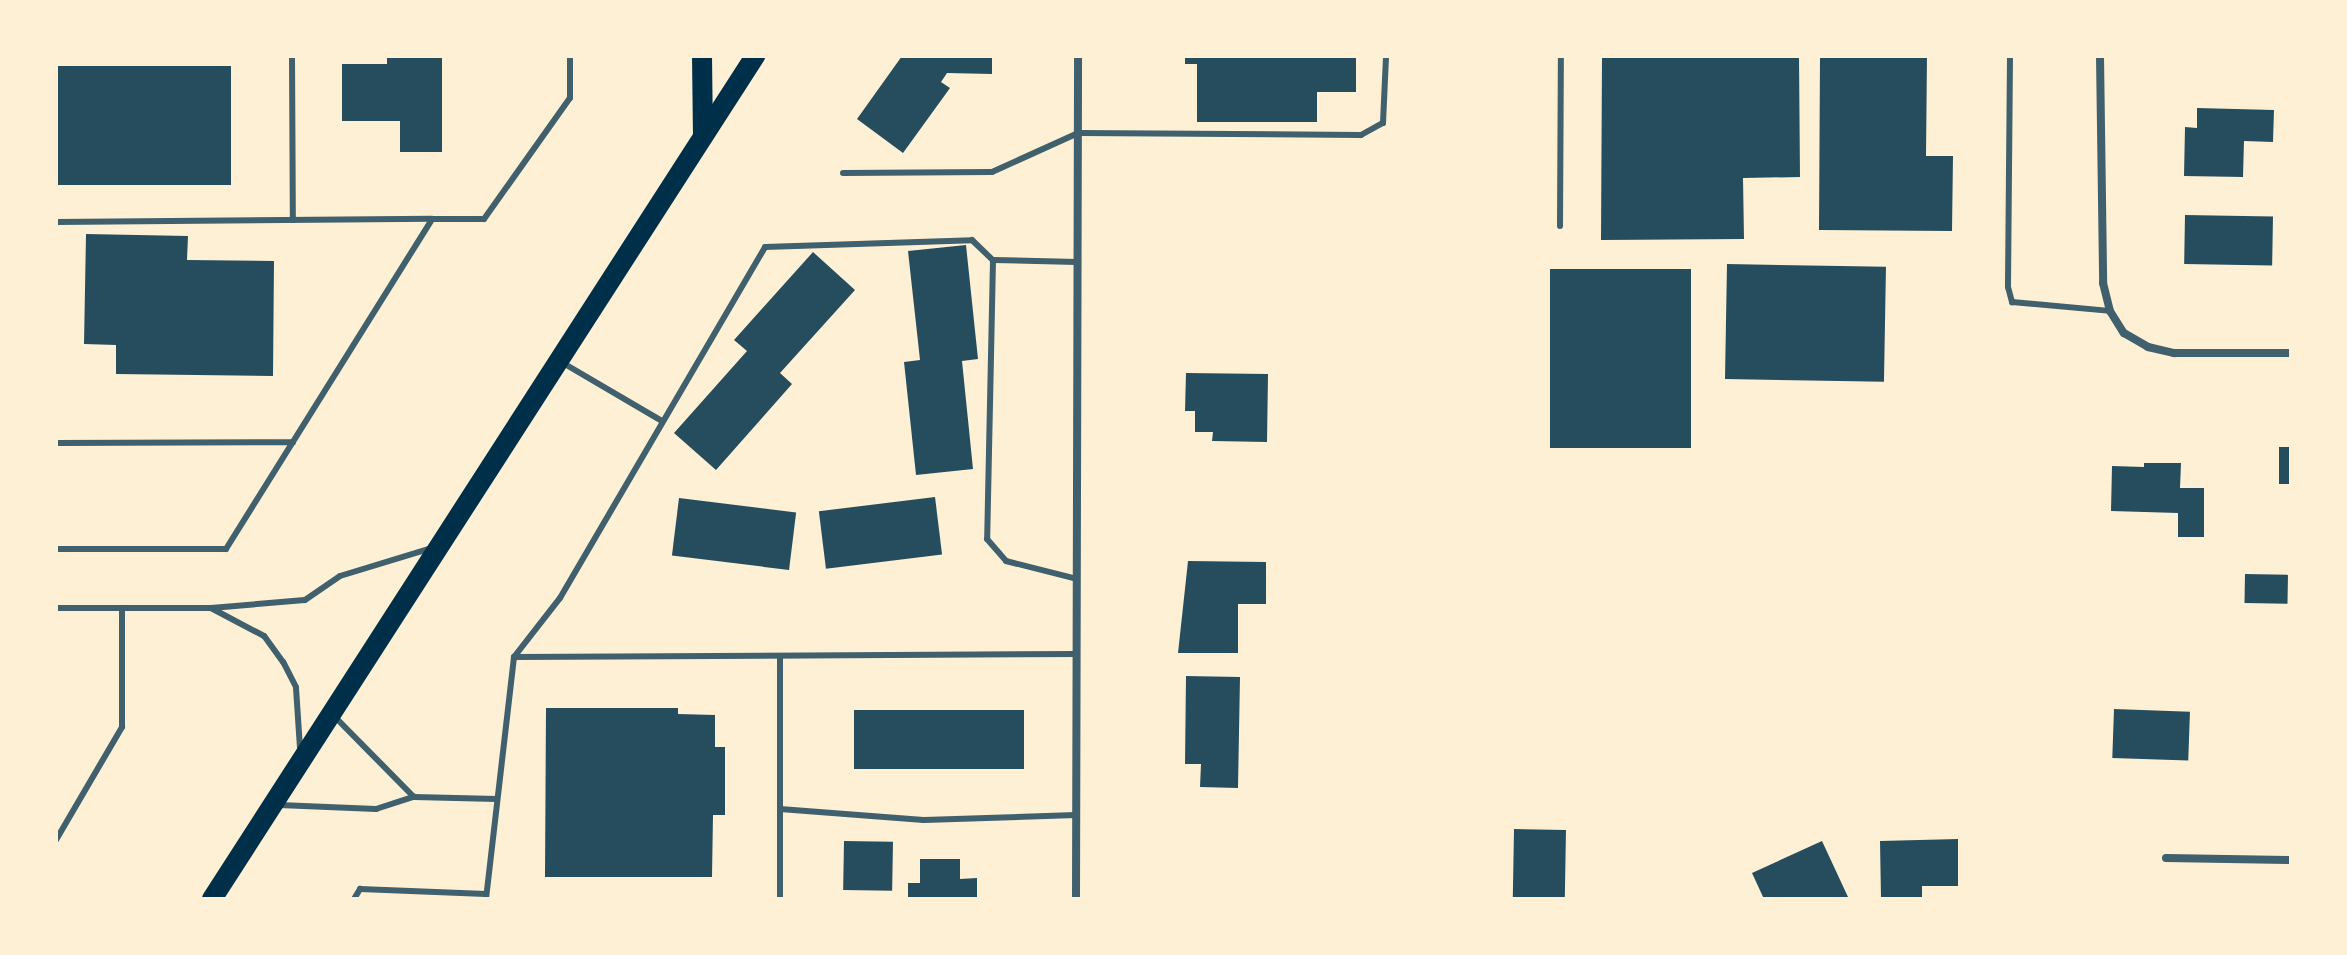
<!DOCTYPE html>
<html>
<head>
<meta charset="utf-8">
<style>
  body { margin:0 }
  #map { position:relative; width:2347px; height:955px; overflow:hidden; background:#fdf0d5; font-family:"Archivo Narrow",sans-serif }
  div>[style] { position:absolute }
  .building>* { inset:0; background:#264d5e; transform-origin:0 0 }
  .service>* { height:6px; margin:-3px; padding:0 3px; transform-origin:3px; border-radius:3px; background:#3f606c }
  .minor>* { height:8px; margin:-4px; padding:0 4px; transform-origin:4px; border-radius:4px; background:#3f606c }
  .primary>* { height:20px; margin:-10px; padding:0 10px; transform-origin:10px; border-radius:10px; background:#003049 }
  span { translate:-50% -50%; white-space:nowrap; text-align:center; line-height:1.15; -webkit-text-stroke:6px #fdf0d5; paint-order:stroke }
  .frame { position:absolute; inset:0; border:58px solid #fdf0d5; pointer-events:none }
</style>
</head>
<body>
<div id="map">
  <div class="building">
    <div style="clip-path:polygon(387px 56px,442px 56px,442px 152px,400px 152px,400px 121px,342px 121px,342px 64px,387px 64px)"></div>
    <div style="clip-path:polygon(902px 56px,992px 56px,992px 74px,947px 73px,941px 82px,950px 88px,903px 153px,857px 119px)"></div>
    <div style="clip-path:polygon(1185px 56px,1356px 56px,1356px 92px,1317px 92px,1317px 122px,1197px 122px,1197px 64px,1185px 64px)"></div>
    <div style="clip-path:polygon(1602px 56px,1799px 56px,1800px 177px,1743px 178px,1744px 239px,1601px 240px)"></div>
    <div style="clip-path:polygon(1820px 56px,1927px 56px,1926px 156px,1953px 156px,1952px 231px,1819px 230px)"></div>
    <div style="left:231px;top:66px;width:119px;height:175px;rotate:90deg"></div>
    <div style="clip-path:polygon(2197px 108px,2274px 110px,2273px 142px,2244px 141px,2243px 177px,2184px 176px,2185px 127px,2197px 128px)"></div>
    <div style="left:2185px;top:215px;width:88px;height:49px;rotate:1deg"></div>
    <div style="clip-path:polygon(86px 234px,188px 236px,187px 260px,274px 261px,273px 376px,116px 374px,116px 345px,84px 344px)"></div>
    <div style="clip-path:polygon(966px 245px,978px 359px,962px 361px,973px 469px,916px 475px,904px 362px,920px 360px,908px 251px)"></div>
    <div style="clip-path:polygon(813px 252px,855px 290px,780px 373px,792px 384px,716px 470px,674px 433px,747px 351px,734px 340px)"></div>
    <div style="left:1727px;top:264px;width:159px;height:115px;rotate:1deg"></div>
    <div style="left:1550px;top:269px;width:141px;height:179px"></div>
    <div style="clip-path:polygon(1186px 373px,1268px 374px,1267px 442px,1212px 441px,1213px 432px,1195px 432px,1195px 411px,1185px 411px)"></div>
    <div style="left:2291px;top:447px;width:37px;height:12px;rotate:90deg"></div>
    <div style="clip-path:polygon(2144px 463px,2181px 463px,2180px 488px,2204px 488px,2204px 537px,2178px 537px,2178px 513px,2111px 511px,2112px 466px,2144px 467px)"></div>
    <div style="left:935px;top:497px;width:58px;height:117px;rotate:83deg"></div>
    <div style="left:679px;top:498px;width:118px;height:58px;rotate:7deg"></div>
    <div style="clip-path:polygon(1188px 561px,1266px 562px,1266px 604px,1238px 604px,1238px 653px,1178px 653px)"></div>
    <div style="left:2245px;top:574px;width:43px;height:29px;rotate:1deg"></div>
    <div style="clip-path:polygon(1186px 676px,1240px 677px,1238px 788px,1200px 787px,1201px 764px,1185px 764px)"></div>
    <div style="clip-path:polygon(546px 708px,678px 708px,678px 714px,715px 715px,715px 747px,725px 747px,725px 815px,713px 815px,712px 877px,545px 877px)"></div>
    <div style="left:2114px;top:709px;width:76px;height:49px;rotate:2deg"></div>
    <div style="left:854px;top:710px;width:170px;height:59px"></div>
    <div style="left:1514px;top:829px;width:52px;height:70px;rotate:1deg"></div>
    <div style="clip-path:polygon(1958px 839px,1958px 886px,1922px 886px,1922px 899px,1881px 899px,1880px 841px)"></div>
    <div style="left:844px;top:841px;width:49px;height:49px;rotate:1deg"></div>
    <div style="clip-path:polygon(1822px 841px,1848px 897px,1764px 899px,1752px 873px)"></div>
    <div style="clip-path:polygon(920px 859px,960px 859px,960px 879px,977px 878px,977px 899px,908px 899px,908px 883px,920px 883px)"></div>
  </div>
  <div class="service">
    <div style="left:292px;top:56px;width:164px;rotate:89.7deg"></div>
    <div style="left:2010px;top:56px;width:231px;rotate:90.5deg"></div>
    <div style="left:2008px;top:287px;width:16px;rotate:75deg"></div>
    <div style="left:2012px;top:302px;width:98px;rotate:5.2deg"></div>
    <div style="left:843px;top:173px;width:149px;rotate:-0.4deg"></div>
    <div style="left:992px;top:172px;width:94px;rotate:-24.4deg"></div>
    <div style="left:1078px;top:133px;width:283px;rotate:0.4deg"></div>
    <div style="left:1361px;top:135px;width:25px;rotate:-29deg"></div>
    <div style="left:1383px;top:123px;width:67px;rotate:-87.4deg"></div>
    <div style="left:56px;top:222px;width:376px;rotate:-0.5deg"></div>
    <div style="left:1560px;top:226px;width:170px;rotate:-89.7deg"></div>
    <div style="left:993px;top:260px;width:279px;rotate:91.2deg"></div>
    <div style="left:987px;top:539px;width:29px;rotate:49deg"></div>
    <div style="left:1006px;top:561px;width:73px;rotate:14.2deg"></div>
    <div style="left:563px;top:363px;width:113px;rotate:30.4deg"></div>
    <div style="left:56px;top:443px;width:237px;rotate:-0.2deg"></div>
    <div style="left:56px;top:549px;width:170px"></div>
    <div style="left:226px;top:549px;width:389px;rotate:-58deg"></div>
    <div style="left:432px;top:219px;width:52px"></div>
    <div style="left:484px;top:219px;width:148px;rotate:-54.6deg"></div>
    <div style="left:570px;top:98px;width:42px;rotate:-90deg"></div>
    <div style="left:56px;top:608px;width:155px"></div>
    <div style="left:780px;top:656px;width:243px;rotate:90deg"></div>
    <div style="left:514px;top:657px;width:563px;rotate:-0.31deg"></div>
    <div style="left:335px;top:717px;width:112px;rotate:45.4deg"></div>
    <div style="left:300px;top:748px;width:61px;rotate:-93.8deg"></div>
    <div style="left:296px;top:687px;width:28px;rotate:-117deg"></div>
    <div style="left:283px;top:662px;width:32px;rotate:-126deg"></div>
    <div style="left:264px;top:636px;width:60px;rotate:-152.2deg"></div>
    <div style="left:211px;top:608px;width:94px;rotate:-4.9deg"></div>
    <div style="left:305px;top:600px;width:42px;rotate:-34.4deg"></div>
    <div style="left:340px;top:576px;width:93px;rotate:-16.9deg"></div>
    <div style="left:279px;top:805px;width:97px;rotate:2.4deg"></div>
    <div style="left:376px;top:809px;width:40px;rotate:-18deg"></div>
    <div style="left:414px;top:797px;width:83px;rotate:1.4deg"></div>
    <div style="left:780px;top:809px;width:144px;rotate:4.4deg"></div>
    <div style="left:924px;top:820px;width:152px;rotate:-1.9deg"></div>
    <div style="left:56px;top:840px;width:131px;rotate:-59.7deg"></div>
    <div style="left:122px;top:727px;width:119px;rotate:-90deg"></div>
    <div style="left:354px;top:899px;width:12px;rotate:-59deg"></div>
    <div style="left:360px;top:889px;width:126px;rotate:2.3deg"></div>
    <div style="left:486px;top:899px;width:244px;rotate:-83.4deg"></div>
    <div style="left:514px;top:657px;width:75px;rotate:-52.1deg"></div>
    <div style="left:560px;top:598px;width:406px;rotate:-59.7deg"></div>
    <div style="left:765px;top:247px;width:207px;rotate:-1.9deg"></div>
    <div style="left:972px;top:240px;width:29px;rotate:44deg"></div>
    <div style="left:993px;top:260px;width:84px;rotate:1.4deg"></div>
  </div>
  <div class="minor">
    <div style="left:2100px;top:56px;width:227px;rotate:89.2deg"></div>
    <div style="left:2103px;top:283px;width:29px;rotate:76deg"></div>
    <div style="left:2110px;top:311px;width:26px;rotate:58deg"></div>
    <div style="left:2124px;top:333px;width:28px;rotate:30deg"></div>
    <div style="left:2148px;top:347px;width:27px;rotate:13deg"></div>
    <div style="left:2174px;top:353px;width:117px"></div>
    <div style="left:2166px;top:858px;width:125px;rotate:0.9deg"></div>
    <div style="left:1076px;top:899px;width:843px;rotate:-89.86deg"></div>
  </div>
  <div class="primary">
    <div style="left:702px;top:56px;width:80px;rotate:89.3deg"></div>
    <div style="left:212px;top:899px;width:1003px;rotate:-57.21deg"></div>
  </div>
  <div class="frame"></div>
</div>
</body>
</html>
